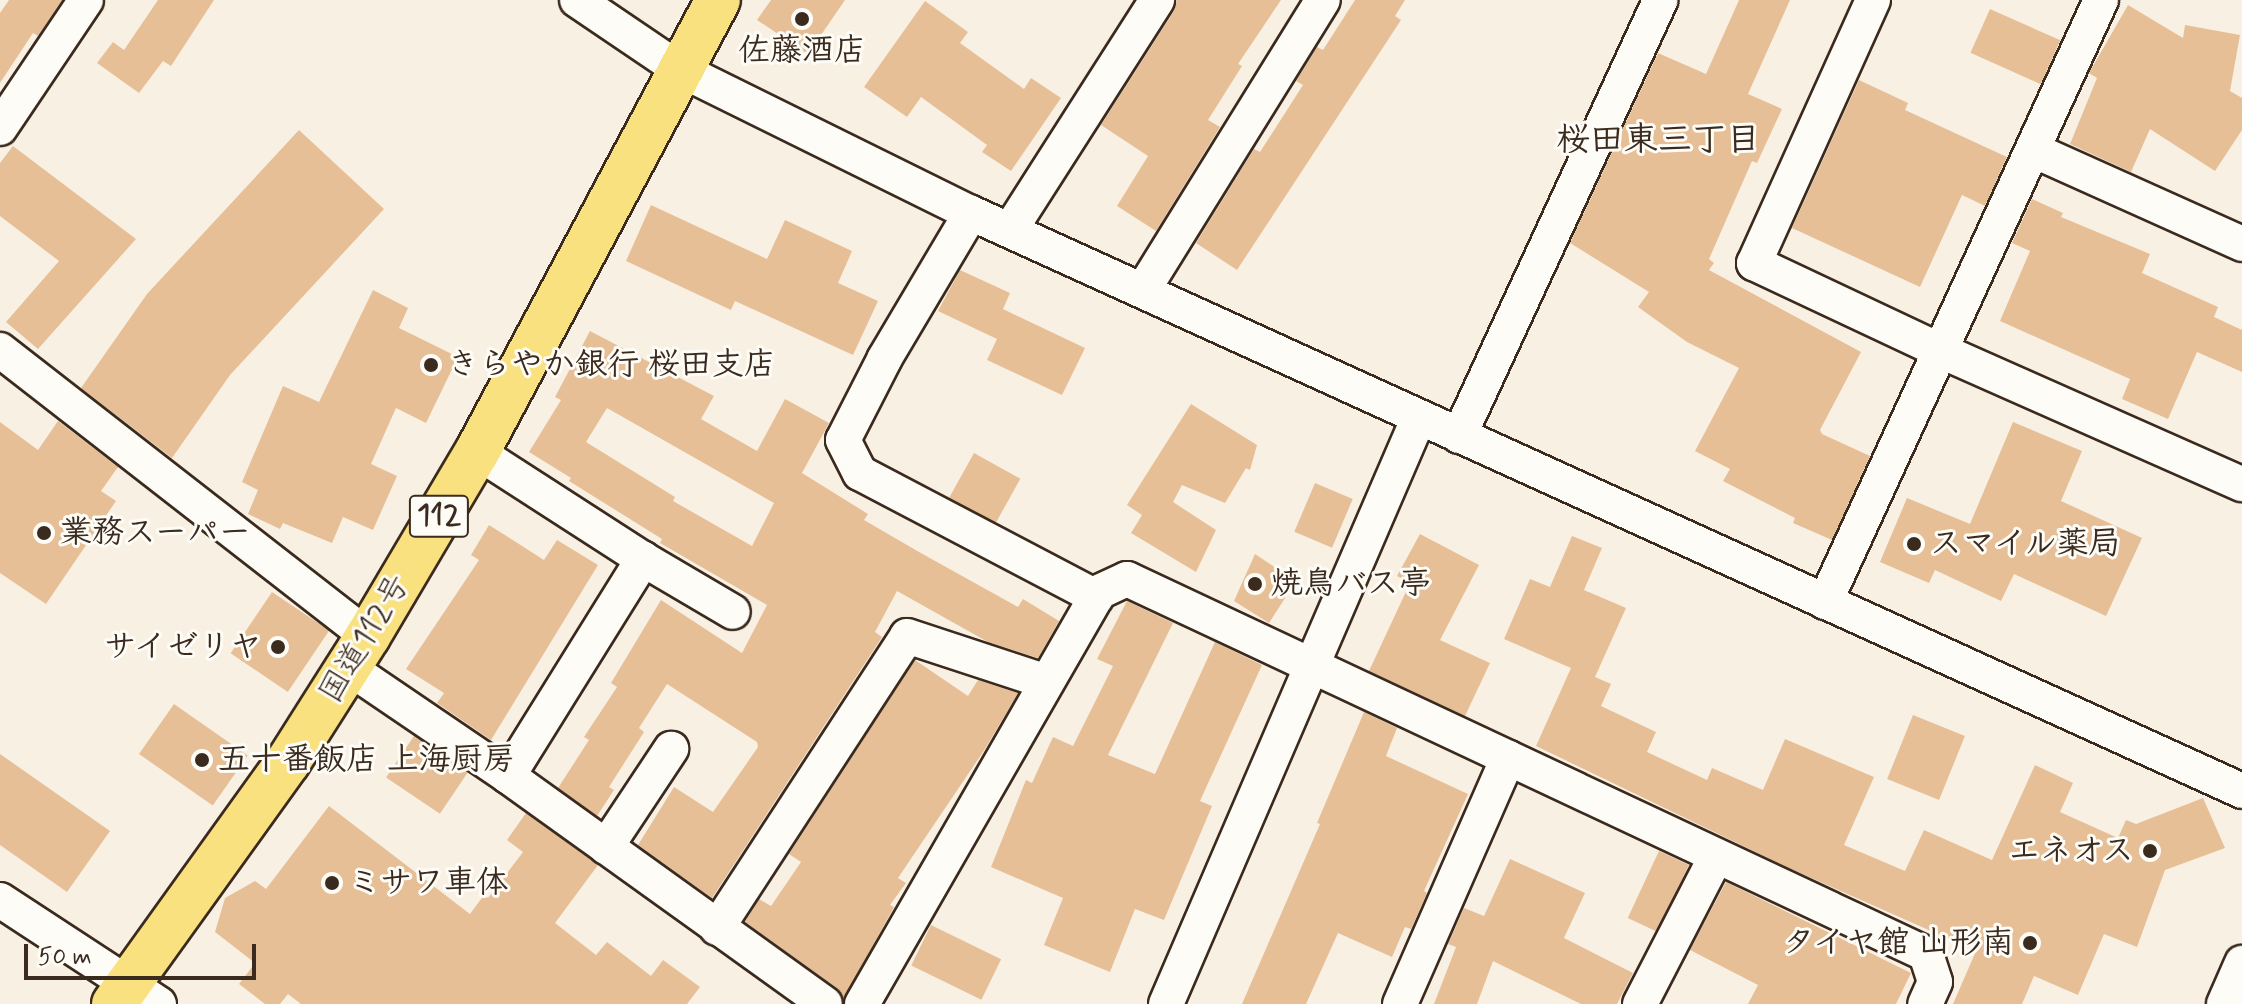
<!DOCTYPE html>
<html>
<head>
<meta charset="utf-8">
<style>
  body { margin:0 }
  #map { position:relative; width:2242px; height:1004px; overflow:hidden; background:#f9f0e4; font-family:Mynerve,"Klee One",sans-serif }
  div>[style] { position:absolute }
  .building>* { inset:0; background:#e7bf97; transform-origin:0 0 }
  .roads { filter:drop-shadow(2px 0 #3b2a1e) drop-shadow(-2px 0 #3b2a1e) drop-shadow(0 2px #3b2a1e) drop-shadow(0 -2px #3b2a1e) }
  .minor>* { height:34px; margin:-17px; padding:0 17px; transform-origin:17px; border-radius:17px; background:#fdfcf7 }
  .highway>* { height:44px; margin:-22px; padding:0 22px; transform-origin:22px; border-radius:22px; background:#fae180 }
  .dots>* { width:22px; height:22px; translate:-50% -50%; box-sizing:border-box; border:4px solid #fdfcf7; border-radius:50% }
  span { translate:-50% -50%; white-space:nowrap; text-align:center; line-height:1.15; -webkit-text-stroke:6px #fdfcf7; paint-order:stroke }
  .shield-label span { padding:2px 6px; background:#fdfcf7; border:2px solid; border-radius:6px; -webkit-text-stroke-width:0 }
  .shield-label { font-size:30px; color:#3b2a1e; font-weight:700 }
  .poi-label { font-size:32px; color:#3b2a1e; font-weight:700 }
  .left { translate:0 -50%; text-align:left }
  .right { translate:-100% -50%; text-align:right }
  .street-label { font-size:32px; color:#3b2a1e }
  .neighbourhood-label { font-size:34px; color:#3b2a1e; font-weight:700 }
  .scale { position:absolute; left:24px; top:944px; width:232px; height:36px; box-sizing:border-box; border:4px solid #3b2a1e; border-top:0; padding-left:10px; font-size:24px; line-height:28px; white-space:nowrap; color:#3b2a1e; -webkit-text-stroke:6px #fdfcf7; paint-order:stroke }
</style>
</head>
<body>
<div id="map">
  <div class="building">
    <div style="clip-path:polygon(9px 0,62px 0,38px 36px,33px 33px,0 83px,0 13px)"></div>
    <div style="clip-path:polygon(158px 0,214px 0,171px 66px,163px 61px,139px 93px,97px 63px,113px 42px,124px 50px)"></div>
    <div style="clip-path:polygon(771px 0,845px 0,808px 54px,757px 20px)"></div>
    <div style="clip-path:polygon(1177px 0,1281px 0,1238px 64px,1242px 66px,1208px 120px,1220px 127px,1156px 231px,1117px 206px,1148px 156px,1101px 125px,1174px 11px)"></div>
    <div style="clip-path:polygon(1355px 0,1405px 0,1395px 16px,1401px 20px,1237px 270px,1196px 243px,1254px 149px,1260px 152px,1303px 85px,1296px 81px,1317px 47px,1323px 50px)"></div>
    <div style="clip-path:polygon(1739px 0,1790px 0,1748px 94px,1782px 109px,1757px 163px,1752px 161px,1709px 259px,1714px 263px,1709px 270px,1861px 352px,1820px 430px,1822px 434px,1870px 456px,1832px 540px,1793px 523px,1795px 518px,1723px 481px,1730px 469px,1695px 451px,1739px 368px,1687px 342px,1638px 307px,1649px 292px,1570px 243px,1658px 53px,1706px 74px)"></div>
    <div style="clip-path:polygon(925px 1px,968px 32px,960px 43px,1024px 89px,1031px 78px,1061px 98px,1011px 171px,982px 152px,987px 145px,921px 97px,907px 117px,864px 87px)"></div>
    <div style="clip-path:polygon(2128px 5px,2183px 38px,2185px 25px,2240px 35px,2230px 91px,2242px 98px,2242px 130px,2215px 171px,2150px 129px,2131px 172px,2070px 144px,2097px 78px,2089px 73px)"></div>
    <div style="left:1990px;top:9px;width:77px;height:48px;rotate:24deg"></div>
    <div style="clip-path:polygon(1859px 80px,1908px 103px,1905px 110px,2007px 157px,1985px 206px,1962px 195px,1920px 287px,1792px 228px)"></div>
    <div style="clip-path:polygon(299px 130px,384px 209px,230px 375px,172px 458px,81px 388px,147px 294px)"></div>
    <div style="clip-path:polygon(13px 146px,136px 239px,38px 349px,6px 322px,59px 261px,0 216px,0 163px)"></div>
    <div style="clip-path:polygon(2032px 199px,2063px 213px,2061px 217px,2150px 254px,2142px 273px,2218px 307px,2214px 317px,2242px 330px,2242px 372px,2197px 352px,2168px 419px,2122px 399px,2130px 379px,2000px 321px,2030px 251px,2012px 243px)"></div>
    <div style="clip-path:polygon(651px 205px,767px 259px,785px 220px,852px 251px,838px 283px,878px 301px,853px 355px,735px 301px,731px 310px,626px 261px)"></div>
    <div style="clip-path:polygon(960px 270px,1010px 293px,1003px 309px,1085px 348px,1062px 395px,987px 360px,997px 339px,938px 311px)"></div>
    <div style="clip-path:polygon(373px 290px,408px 308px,399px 328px,458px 357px,426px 423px,396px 408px,371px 464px,397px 476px,373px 530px,343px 517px,332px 543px,283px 523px,280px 529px,248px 514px,258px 490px,242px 482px,283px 386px,319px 402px)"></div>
    <div style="clip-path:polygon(evenodd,590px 331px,714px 396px,701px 419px,757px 451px,785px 399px,829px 423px,802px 473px,868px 514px,864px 520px,919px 552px,1018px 607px,1023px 599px,1059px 621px,1038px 658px,988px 642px,897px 591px,875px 632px,882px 637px,712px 898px,638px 845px,674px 787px,713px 812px,758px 747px,757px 742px,667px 684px,639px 728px,644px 732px,609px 787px,614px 790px,597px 816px,558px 788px,589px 740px,584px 737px,617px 687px,611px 683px,661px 600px,742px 653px,767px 605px,660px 543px,662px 539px,569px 481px,571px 478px,529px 452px,561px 400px,555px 397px,590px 331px,607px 408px,774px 503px,752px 546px,673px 501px,675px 497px,586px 442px,607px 408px)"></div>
    <div style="clip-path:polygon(1191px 404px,1257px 445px,1250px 470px,1246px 468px,1225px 503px,1182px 485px,1173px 502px,1216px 530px,1196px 572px,1131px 533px,1142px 515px,1127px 505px)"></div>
    <div style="clip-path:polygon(58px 421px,118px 467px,101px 491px,116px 501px,46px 604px,0 573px,0 422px,38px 450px)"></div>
    <div style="clip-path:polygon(2013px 422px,2082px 451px,2061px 501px,2142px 538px,2106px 616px,2014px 574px,2001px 601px,1935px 570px,1929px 583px,1880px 562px,1907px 498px,1970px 524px)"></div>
    <div style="left:974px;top:453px;width:53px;height:51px;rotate:29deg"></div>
    <div style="left:1315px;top:483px;width:41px;height:53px;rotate:23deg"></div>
    <div style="clip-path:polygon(489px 525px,544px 560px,557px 540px,598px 565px,491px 740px,437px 703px,444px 693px,406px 669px,479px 560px,471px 555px)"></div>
    <div style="clip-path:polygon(1420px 534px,1479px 565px,1440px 640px,1490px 663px,1465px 716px,1369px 671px,1410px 583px,1397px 576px)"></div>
    <div style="clip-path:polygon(1572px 536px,1602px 548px,1584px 590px,1626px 608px,1595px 677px,1611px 684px,1601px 706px,1656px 732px,1647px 752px,1707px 780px,1712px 768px,1763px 790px,1785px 739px,1874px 777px,1844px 845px,1905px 871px,1924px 830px,1992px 860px,2035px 765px,2073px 783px,2060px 812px,2118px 838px,2126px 820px,2136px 824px,2203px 798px,2225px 848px,2165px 870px,2137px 947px,2104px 934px,2078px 995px,2034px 976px,2022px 1004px,1953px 1004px,1976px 951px,1791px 869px,1536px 746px,1571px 668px,1504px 639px,1530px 579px,1550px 587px)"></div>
    <div style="clip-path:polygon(1255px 554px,1296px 581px,1269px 623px,1234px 601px)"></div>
    <div style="left:272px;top:592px;width:69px;height:74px;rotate:34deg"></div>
    <div style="clip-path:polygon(1127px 601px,1173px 623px,1108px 755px,1155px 774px,1215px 642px,1262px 665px,1200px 801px,1212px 806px,1164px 920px,1135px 909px,1110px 972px,1044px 945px,1063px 898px,991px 867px,1026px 780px,1032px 783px,1053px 737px,1073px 746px,1113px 666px,1097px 659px)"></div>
    <div style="clip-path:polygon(915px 660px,968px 696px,978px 680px,1018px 693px,985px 749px,898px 878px,906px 883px,890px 905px,894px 907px,844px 998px,837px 988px,745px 922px,759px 899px,771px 906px,801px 862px,789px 854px)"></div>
    <div style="left:174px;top:704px;width:90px;height:61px;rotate:35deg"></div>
    <div style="clip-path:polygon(1364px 712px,1397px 728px,1386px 756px,1468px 794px,1424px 891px,1427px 893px,1411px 929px,1405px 927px,1392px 957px,1338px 933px,1306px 1004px,1242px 1004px,1320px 824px,1317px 823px)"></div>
    <div style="left:1913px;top:715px;width:56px;height:69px;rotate:22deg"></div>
    <div style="left:414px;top:736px;width:65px;height:50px;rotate:34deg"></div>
    <div style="clip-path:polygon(0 754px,110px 831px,67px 892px,0 845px)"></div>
    <div style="clip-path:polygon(329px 806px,470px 914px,484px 895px,488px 898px,523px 852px,507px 840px,526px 813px,598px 865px,555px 923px,596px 955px,607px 942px,651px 976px,663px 960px,700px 987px,687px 1004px,301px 1004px,288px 994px,280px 1004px,265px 1004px,239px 984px,255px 963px,215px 932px,225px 898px,255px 881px,266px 889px)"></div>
    <div style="left:1659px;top:851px;width:33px;height:74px;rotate:25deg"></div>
    <div style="clip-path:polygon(1510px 859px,1585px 893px,1564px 938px,1633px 973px,1617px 1004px,1581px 1004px,1493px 961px,1477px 1004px,1434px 1004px,1456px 947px,1448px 944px,1464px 908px,1484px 916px)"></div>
    <div style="clip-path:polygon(1726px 882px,1911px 973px,1896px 1004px,1748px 1004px,1758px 985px,1690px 950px)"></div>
    <div style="left:931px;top:925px;width:78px;height:45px;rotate:26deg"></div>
  </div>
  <div class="roads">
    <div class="minor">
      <div style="left:577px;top:0;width:123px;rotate:34.1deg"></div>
      <div style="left:679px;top:69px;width:326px;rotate:26.3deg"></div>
      <div style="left:971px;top:213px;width:1396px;rotate:24.45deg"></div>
      <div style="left:1873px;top:0;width:289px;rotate:114.3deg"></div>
      <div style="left:1754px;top:263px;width:204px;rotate:25.2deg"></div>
      <div style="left:1939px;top:350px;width:331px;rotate:23.9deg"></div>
      <div style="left:0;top:128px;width:154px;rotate:-56.1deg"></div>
      <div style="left:2033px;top:150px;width:229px;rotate:24.2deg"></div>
      <div style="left:971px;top:213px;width:169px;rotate:120.7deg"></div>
      <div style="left:885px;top:358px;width:92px;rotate:117.1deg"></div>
      <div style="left:843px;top:440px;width:37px;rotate:63deg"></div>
      <div style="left:860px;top:473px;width:267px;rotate:27.7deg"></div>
      <div style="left:1010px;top:230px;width:273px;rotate:-57.4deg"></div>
      <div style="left:1143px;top:290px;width:341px;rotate:-58.2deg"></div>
      <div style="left:0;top:350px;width:466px;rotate:37.9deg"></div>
      <div style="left:1459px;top:436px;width:480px;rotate:-65.2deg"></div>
      <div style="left:477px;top:452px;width:197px;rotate:32.8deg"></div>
      <div style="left:643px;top:559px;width:104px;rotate:30.5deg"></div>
      <div style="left:1825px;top:602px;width:662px;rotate:-65.37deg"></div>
      <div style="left:349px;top:668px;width:192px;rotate:34.2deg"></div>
      <div style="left:508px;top:776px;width:390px;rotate:35.7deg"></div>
      <div style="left:508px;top:776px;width:256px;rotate:-58.1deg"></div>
      <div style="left:606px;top:847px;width:118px;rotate:-56.4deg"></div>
      <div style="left:0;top:900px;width:190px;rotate:33.2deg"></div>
      <div style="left:717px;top:928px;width:348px;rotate:-56.9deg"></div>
      <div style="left:907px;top:636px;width:147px;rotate:18.2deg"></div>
      <div style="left:862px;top:1004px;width:475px;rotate:-60.1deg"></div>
      <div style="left:1099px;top:592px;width:31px;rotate:-25deg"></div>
      <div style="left:1127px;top:579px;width:883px;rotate:25.14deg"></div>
      <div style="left:1926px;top:954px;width:29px;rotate:72deg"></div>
      <div style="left:1935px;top:982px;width:24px;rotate:114deg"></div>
      <div style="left:1166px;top:1004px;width:639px;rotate:-66.68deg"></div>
      <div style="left:1400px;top:1004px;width:269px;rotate:-66.3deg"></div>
      <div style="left:1640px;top:1004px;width:165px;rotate:-62.7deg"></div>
      <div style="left:2224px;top:1004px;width:45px;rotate:-66.3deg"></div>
    </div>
    <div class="highway">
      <div style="left:114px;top:1004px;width:298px;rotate:-54.3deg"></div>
      <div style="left:288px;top:762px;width:149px;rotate:-57.6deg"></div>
      <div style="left:368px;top:636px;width:214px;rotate:-59.4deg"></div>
      <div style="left:477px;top:452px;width:512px;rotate:-61.93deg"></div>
    </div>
  </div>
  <div class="dots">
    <div style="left:802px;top:19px;background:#3b2a1e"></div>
    <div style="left:431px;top:365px;background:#3b2a1e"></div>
    <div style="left:44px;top:533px;background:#3b2a1e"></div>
    <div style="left:1914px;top:544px;background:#3b2a1e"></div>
    <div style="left:1255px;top:584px;background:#3b2a1e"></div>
    <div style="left:278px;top:647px;background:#3b2a1e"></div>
    <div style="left:202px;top:760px;background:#3b2a1e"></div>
    <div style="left:2150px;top:851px;background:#3b2a1e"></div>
    <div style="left:332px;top:883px;background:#3b2a1e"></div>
    <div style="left:2030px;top:943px;background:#3b2a1e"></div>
  </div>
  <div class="shield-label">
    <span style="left:439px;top:516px">112</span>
  </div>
  <div class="poi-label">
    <span style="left:802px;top:51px">佐藤酒店</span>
    <span class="left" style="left:447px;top:365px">きらやか銀行 桜田支店</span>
    <span class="left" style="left:60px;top:533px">業務スーパー</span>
    <span class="left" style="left:1930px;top:544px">スマイル薬局</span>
    <span class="left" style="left:1271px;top:584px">焼鳥バス亭</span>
    <span class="right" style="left:262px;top:647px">サイゼリヤ</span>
    <span class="left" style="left:218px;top:760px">五十番飯店 上海厨房</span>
    <span class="right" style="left:2134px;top:851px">エネオス</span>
    <span class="left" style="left:348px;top:883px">ミサワ車体</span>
    <span class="right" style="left:2014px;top:943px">タイヤ館 山形南</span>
  </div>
  <div class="street-label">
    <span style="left:365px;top:639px;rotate:-59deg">国道112号</span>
  </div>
  <div class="neighbourhood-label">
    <span style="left:1658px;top:141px">桜田東三丁目</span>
  </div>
  <div class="scale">50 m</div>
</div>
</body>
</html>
